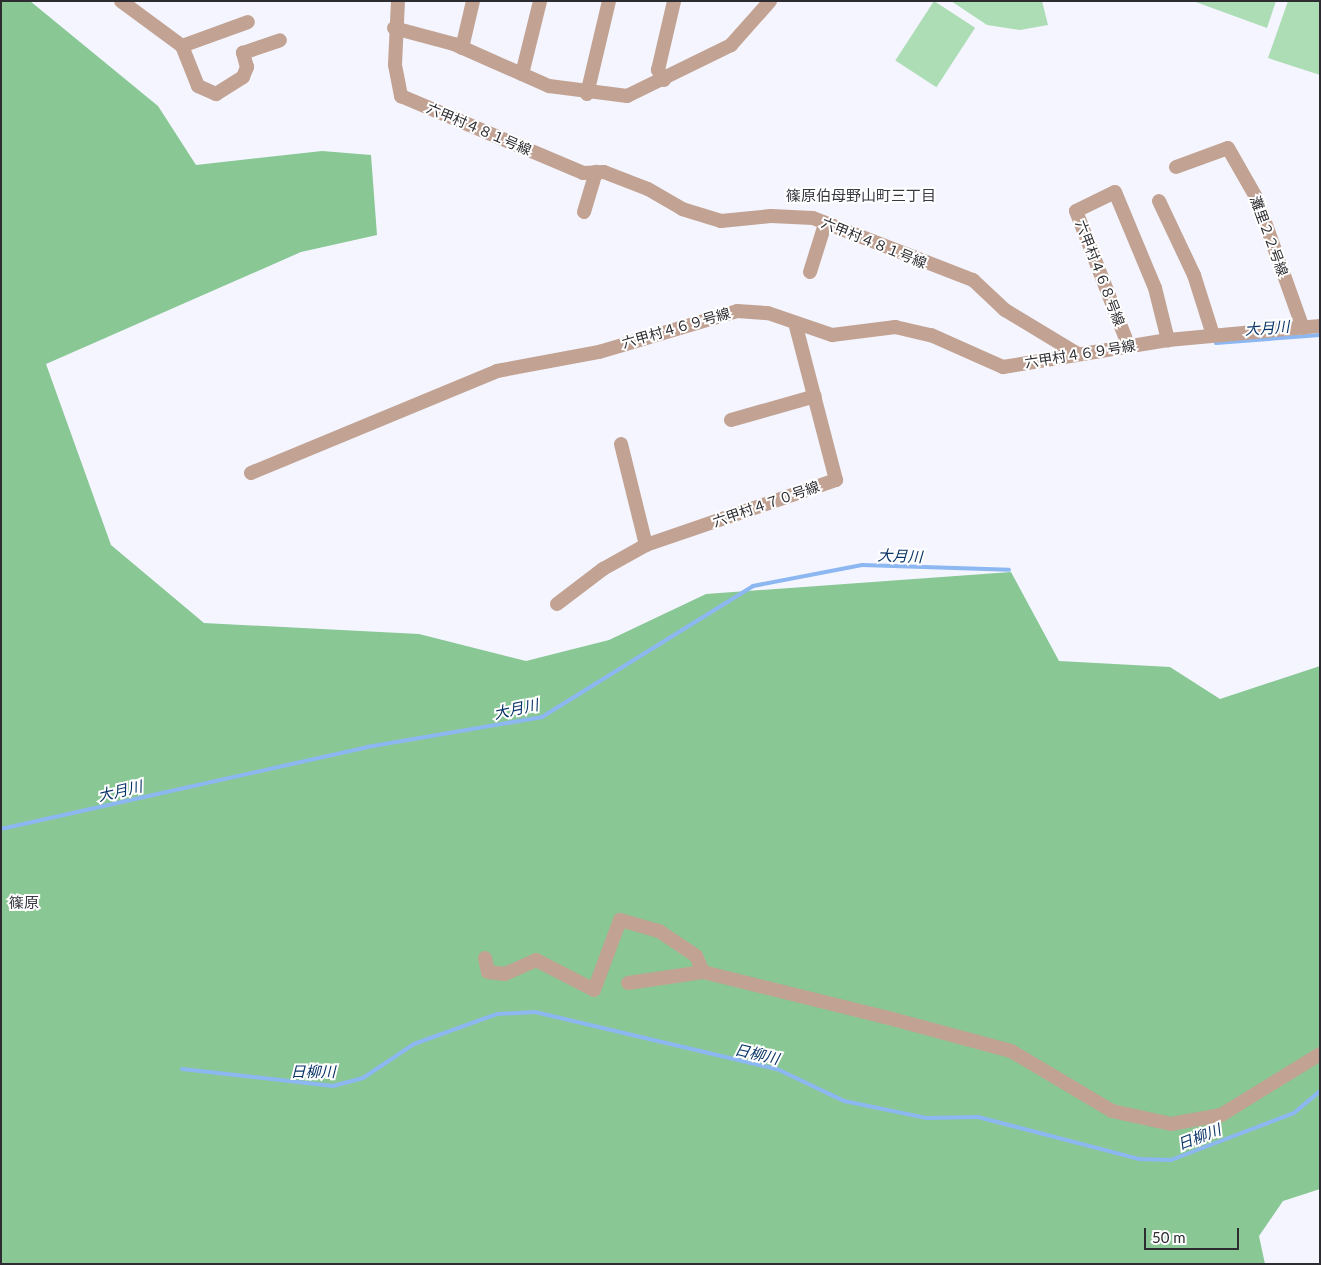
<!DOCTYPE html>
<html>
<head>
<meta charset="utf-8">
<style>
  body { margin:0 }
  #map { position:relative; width:1321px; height:1265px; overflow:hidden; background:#f4f5ff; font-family:Lato,"Noto Sans JP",sans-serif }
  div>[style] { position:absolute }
  .green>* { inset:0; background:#adddb5; transform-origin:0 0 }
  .forest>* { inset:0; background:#89c795 }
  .stream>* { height:4px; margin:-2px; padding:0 2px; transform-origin:2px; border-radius:2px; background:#8cb7f1 }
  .street>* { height:14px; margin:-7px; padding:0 7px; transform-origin:7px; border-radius:7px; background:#c2a393 }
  span { translate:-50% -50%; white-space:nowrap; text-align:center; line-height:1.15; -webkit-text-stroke:4px #fff; paint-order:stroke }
  .street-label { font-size:14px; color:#2d2d31 }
  .neighbourhood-label { font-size:15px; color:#383941 }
  .water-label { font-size:15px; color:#093467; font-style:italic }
  .frame { position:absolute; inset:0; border:2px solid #2d2d31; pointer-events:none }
  .scale { position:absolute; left:1144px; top:1228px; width:95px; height:22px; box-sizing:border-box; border:2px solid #2d2d31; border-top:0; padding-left:6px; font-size:15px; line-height:18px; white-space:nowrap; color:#2d2d31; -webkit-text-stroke:4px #fff; paint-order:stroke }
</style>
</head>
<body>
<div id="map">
  <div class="green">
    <div style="left:934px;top:1px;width:49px;height:71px;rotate:33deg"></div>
    <div style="clip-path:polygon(951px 1px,1042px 1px,1048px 25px,1020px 30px,987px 25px)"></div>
    <div style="clip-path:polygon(1193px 1px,1276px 1px,1267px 28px)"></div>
    <div style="clip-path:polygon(1288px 1px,1320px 1px,1320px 75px,1268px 58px)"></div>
  </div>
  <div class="forest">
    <div style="clip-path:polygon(1px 1px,30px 1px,158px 106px,196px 165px,322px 151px,371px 155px,377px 235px,301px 252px,46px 364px,111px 545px,204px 623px,419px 634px,526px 661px,609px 640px,706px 594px,1011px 572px,1059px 661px,1170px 667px,1220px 699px,1320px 666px,1320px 1189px,1283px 1201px,1259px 1236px,1265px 1264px,1px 1264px)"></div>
  </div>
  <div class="stream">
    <div style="left:1216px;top:343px;width:104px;rotate:-4.4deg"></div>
    <div style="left:1px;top:829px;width:375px;rotate:-12.6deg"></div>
    <div style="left:367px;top:747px;width:178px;rotate:-9.7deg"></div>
    <div style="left:542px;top:717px;width:248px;rotate:-31.8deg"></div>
    <div style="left:753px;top:586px;width:111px;rotate:-10.9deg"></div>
    <div style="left:862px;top:565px;width:147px;rotate:1.9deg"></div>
    <div style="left:182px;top:1069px;width:152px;rotate:6.4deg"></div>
    <div style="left:333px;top:1086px;width:31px;rotate:-15deg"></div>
    <div style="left:363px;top:1078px;width:61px;rotate:-33.7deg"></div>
    <div style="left:414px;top:1044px;width:88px;rotate:-19.9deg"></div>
    <div style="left:497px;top:1014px;width:38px;rotate:-3deg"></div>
    <div style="left:535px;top:1012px;width:249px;rotate:13.3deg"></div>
    <div style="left:777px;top:1069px;width:74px;rotate:25.5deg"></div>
    <div style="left:844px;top:1101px;width:85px;rotate:11.6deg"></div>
    <div style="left:927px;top:1118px;width:51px;rotate:-1.1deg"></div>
    <div style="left:978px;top:1117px;width:166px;rotate:14.6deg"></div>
    <div style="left:1139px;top:1159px;width:32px;rotate:2deg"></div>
    <div style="left:1171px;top:1160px;width:132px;rotate:-20.9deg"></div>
    <div style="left:1294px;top:1113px;width:34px;rotate:-40deg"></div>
  </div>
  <div class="street">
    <div style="left:121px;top:1px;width:76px;rotate:36.4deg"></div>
    <div style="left:182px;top:46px;width:43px;rotate:68.2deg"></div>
    <div style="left:198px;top:86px;width:20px;rotate:24deg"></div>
    <div style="left:216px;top:94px;width:32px;rotate:-32deg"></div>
    <div style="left:243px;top:77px;width:11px;rotate:-68deg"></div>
    <div style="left:247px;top:67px;width:15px;rotate:-106deg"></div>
    <div style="left:243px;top:53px;width:39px;rotate:-19deg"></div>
    <div style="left:398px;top:1px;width:64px;rotate:92.7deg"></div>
    <div style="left:395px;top:65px;width:32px;rotate:79deg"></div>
    <div style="left:401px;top:96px;width:198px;rotate:22.9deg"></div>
    <div style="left:583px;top:173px;width:21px;rotate:-3deg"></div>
    <div style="left:604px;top:172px;width:47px;rotate:21.1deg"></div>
    <div style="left:648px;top:189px;width:39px;rotate:30deg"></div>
    <div style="left:682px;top:209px;width:41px;rotate:17.1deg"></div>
    <div style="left:721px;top:221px;width:50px;rotate:-5.7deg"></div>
    <div style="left:771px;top:216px;width:42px;rotate:2.7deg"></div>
    <div style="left:813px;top:218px;width:172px;rotate:21.2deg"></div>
    <div style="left:973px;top:280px;width:44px;rotate:43.2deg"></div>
    <div style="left:1005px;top:310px;width:85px;rotate:31.1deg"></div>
    <div style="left:394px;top:28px;width:62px;rotate:14.9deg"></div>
    <div style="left:454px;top:44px;width:104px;rotate:23.9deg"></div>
    <div style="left:549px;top:86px;width:79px;rotate:7.3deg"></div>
    <div style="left:627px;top:96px;width:116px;rotate:-26.1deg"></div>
    <div style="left:731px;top:45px;width:59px;rotate:-48.4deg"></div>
    <div style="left:182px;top:46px;width:70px;rotate:-20deg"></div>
    <div style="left:462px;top:48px;width:48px;rotate:-76.8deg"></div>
    <div style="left:522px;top:74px;width:75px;rotate:-76.1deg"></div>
    <div style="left:664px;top:80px;width:12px;rotate:-121deg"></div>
    <div style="left:658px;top:70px;width:71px;rotate:-76.9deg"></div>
    <div style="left:587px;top:94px;width:96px;rotate:-76.7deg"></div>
    <div style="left:1176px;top:167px;width:55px;rotate:-20.1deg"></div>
    <div style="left:1228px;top:148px;width:56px;rotate:60.3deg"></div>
    <div style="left:1256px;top:197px;width:139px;rotate:70.3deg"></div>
    <div style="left:1159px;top:201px;width:82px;rotate:64.7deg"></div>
    <div style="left:1194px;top:275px;width:63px;rotate:72.4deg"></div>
    <div style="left:584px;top:212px;width:42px;rotate:-73.3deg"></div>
    <div style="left:810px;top:272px;width:50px;rotate:-72.6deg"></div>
    <div style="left:1129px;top:347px;width:146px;rotate:-111.3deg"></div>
    <div style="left:1076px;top:211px;width:43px;rotate:-26deg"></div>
    <div style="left:1115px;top:192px;width:104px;rotate:67.4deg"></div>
    <div style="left:1155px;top:288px;width:54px;rotate:76deg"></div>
    <div style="left:731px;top:420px;width:87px;rotate:-15.9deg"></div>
    <div style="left:621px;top:444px;width:104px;rotate:76.1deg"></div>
    <div style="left:251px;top:473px;width:266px;rotate:-22.5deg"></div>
    <div style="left:497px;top:371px;width:104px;rotate:-10.6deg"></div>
    <div style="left:599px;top:352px;width:144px;rotate:-16.5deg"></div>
    <div style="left:737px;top:311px;width:31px;rotate:4deg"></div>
    <div style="left:768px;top:313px;width:68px;rotate:19deg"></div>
    <div style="left:832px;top:335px;width:64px;rotate:-7.2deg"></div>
    <div style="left:895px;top:327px;width:37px;rotate:13deg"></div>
    <div style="left:931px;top:335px;width:79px;rotate:24deg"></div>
    <div style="left:1003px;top:367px;width:167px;rotate:-9.3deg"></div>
    <div style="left:1168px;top:340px;width:153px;rotate:-5.3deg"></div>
    <div style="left:557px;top:604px;width:58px;rotate:-37.3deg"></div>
    <div style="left:603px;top:569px;width:49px;rotate:-29.2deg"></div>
    <div style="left:646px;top:545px;width:201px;rotate:-18.9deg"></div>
    <div style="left:836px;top:480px;width:159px;rotate:-104.6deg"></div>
    <div style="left:485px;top:958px;width:14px;rotate:78deg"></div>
    <div style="left:488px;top:972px;width:17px;rotate:7deg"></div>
    <div style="left:505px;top:974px;width:34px;rotate:-24deg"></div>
    <div style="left:536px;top:960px;width:65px;rotate:27.3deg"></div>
    <div style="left:594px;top:990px;width:75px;rotate:-69.6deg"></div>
    <div style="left:620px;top:920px;width:41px;rotate:15.8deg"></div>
    <div style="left:659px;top:931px;width:45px;rotate:34deg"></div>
    <div style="left:696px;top:956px;width:17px;rotate:66deg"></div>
    <div style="left:628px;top:983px;width:76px;rotate:-8.3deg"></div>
    <div style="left:703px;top:972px;width:187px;rotate:13.9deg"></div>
    <div style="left:885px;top:1017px;width:131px;rotate:15.1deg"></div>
    <div style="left:1011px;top:1051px;width:117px;rotate:30.7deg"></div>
    <div style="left:1112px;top:1111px;width:60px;rotate:12.4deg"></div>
    <div style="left:1171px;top:1124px;width:51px;rotate:-10.2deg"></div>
    <div style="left:1221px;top:1115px;width:116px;rotate:-31.6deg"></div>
  </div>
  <div class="street-label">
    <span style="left:479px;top:129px;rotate:23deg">六甲村４８１号線</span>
    <span style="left:1269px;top:236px;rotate:70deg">灘里２２号線</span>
    <span style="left:874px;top:243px;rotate:22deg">六甲村４８１号線</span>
    <span style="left:1100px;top:273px;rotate:69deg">六甲村４６８号線</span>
    <span style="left:676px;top:328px;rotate:-16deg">六甲村４６９号線</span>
    <span style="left:1080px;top:354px;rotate:-9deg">六甲村４６９号線</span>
    <span style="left:766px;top:504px;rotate:-19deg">六甲村４７０号線</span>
  </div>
  <div class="neighbourhood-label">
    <span style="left:861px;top:196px">篠原伯母野山町三丁目</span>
    <span style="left:24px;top:903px">篠原</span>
  </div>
  <div class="water-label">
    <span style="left:1267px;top:328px;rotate:-4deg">大月川</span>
    <span style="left:900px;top:556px;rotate:2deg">大月川</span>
    <span style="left:516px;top:709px;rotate:-12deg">大月川</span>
    <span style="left:120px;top:791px;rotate:-13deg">大月川</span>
    <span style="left:757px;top:1054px;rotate:13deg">日柳川</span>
    <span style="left:313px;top:1072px">日柳川</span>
    <span style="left:1199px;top:1137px;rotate:-21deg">日柳川</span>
  </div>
  <div class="frame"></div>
  <div class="scale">50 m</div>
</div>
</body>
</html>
